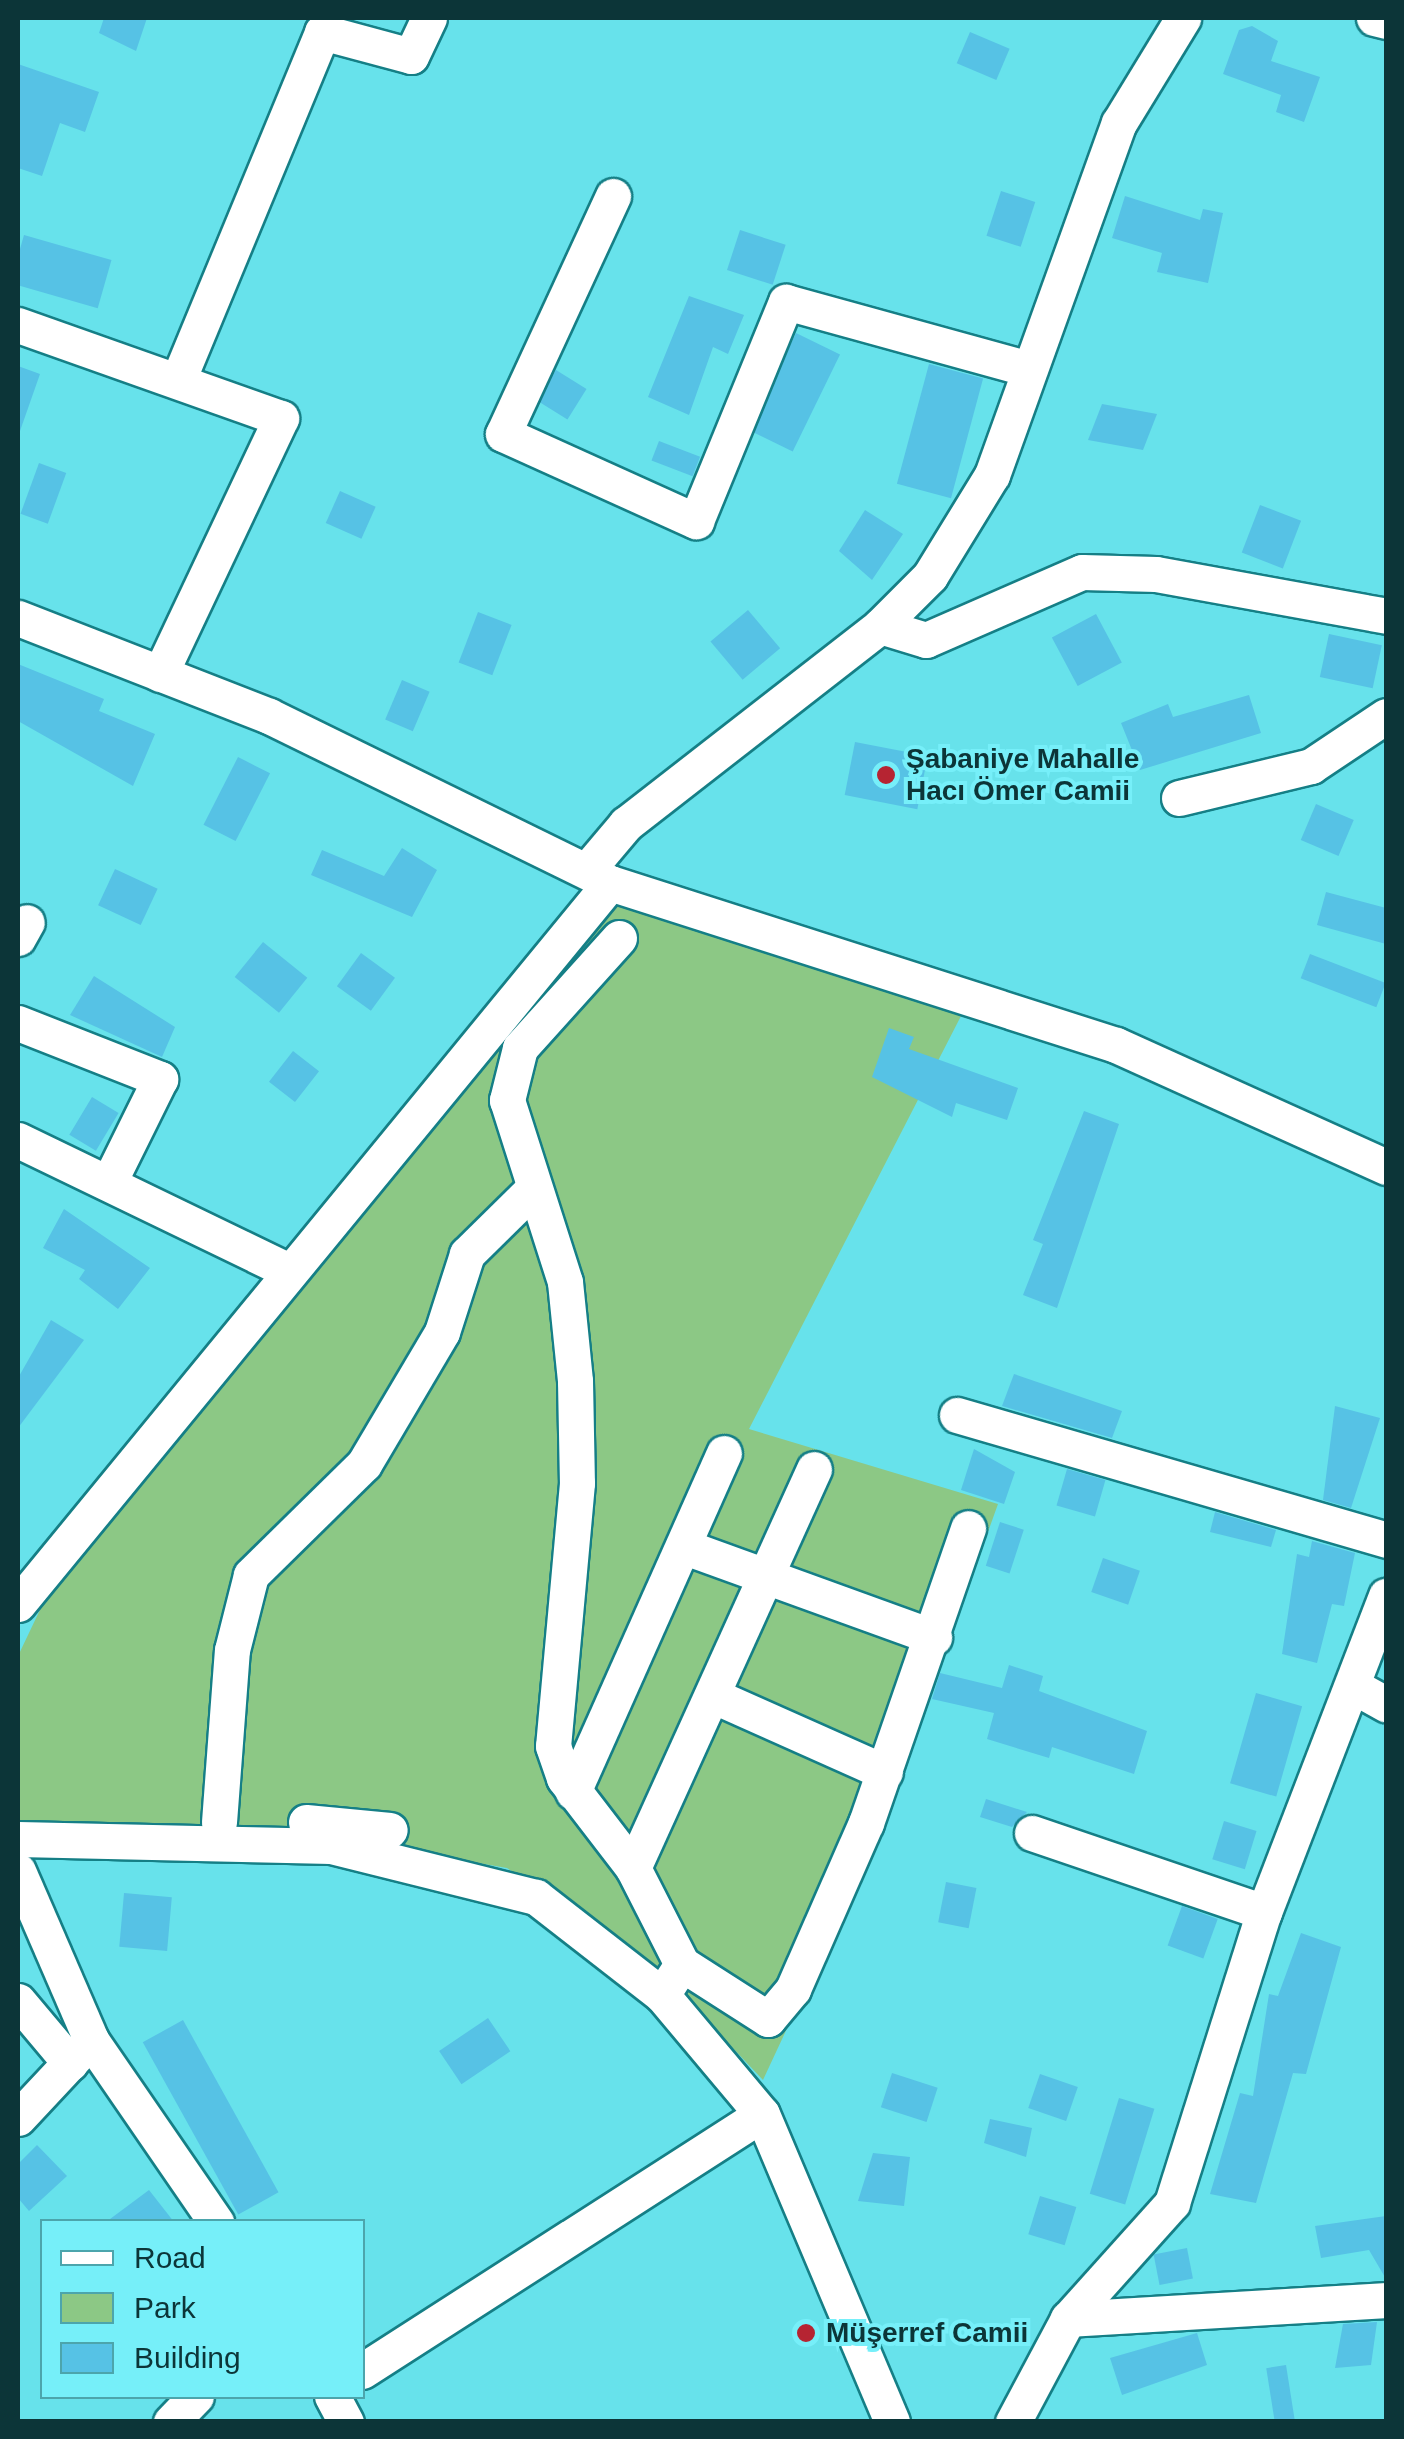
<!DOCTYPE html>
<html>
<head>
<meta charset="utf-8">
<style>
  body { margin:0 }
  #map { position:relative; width:1404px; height:2439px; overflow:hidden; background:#67e2eb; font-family:Arial,sans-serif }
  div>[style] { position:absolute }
  .green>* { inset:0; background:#8cc885 }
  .building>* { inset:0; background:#56c2e5; transform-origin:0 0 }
  .roads { filter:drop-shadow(2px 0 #157f86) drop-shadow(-2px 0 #157f86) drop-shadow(0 2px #157f86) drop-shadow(0 -2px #157f86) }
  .minor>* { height:35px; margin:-17.5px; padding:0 17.5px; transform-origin:17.5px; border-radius:17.5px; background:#fff }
  .dots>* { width:28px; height:28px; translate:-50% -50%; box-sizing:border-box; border:5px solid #76eff9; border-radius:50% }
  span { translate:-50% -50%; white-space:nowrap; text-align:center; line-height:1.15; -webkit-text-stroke:8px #76eff9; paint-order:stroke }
  .poi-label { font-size:28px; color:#0c3538; font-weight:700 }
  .left { translate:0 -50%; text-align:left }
  .frame { position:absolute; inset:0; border:20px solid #0c3538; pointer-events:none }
  .legend { position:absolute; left:40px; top:2219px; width:325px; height:180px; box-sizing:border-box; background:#76eff9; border:2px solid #4ca5ac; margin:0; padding:12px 18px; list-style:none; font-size:30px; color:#0c3538 }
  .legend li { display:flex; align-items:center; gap:20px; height:50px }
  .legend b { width:50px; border:2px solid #4ca5ac }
</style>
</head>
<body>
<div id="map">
  <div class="green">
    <div style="clip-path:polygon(614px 905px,961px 1016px,749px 1429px,998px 1504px,886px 1816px,763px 2080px,655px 1966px,507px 1868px,357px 1842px,18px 1832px,18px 1656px,48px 1593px)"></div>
  </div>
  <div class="building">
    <div style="clip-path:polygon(104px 18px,147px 18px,136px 51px,99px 33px)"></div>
    <div style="clip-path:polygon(1252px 26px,1278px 41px,1271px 61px,1320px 77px,1304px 122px,1276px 112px,1281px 95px,1223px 74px,1239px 30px)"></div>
    <div style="left:970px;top:32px;width:43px;height:34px;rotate:23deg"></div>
    <div style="clip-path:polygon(18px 64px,99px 92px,85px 132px,60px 123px,42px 176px,18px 168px)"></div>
    <div style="left:1001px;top:191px;width:36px;height:47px;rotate:18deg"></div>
    <div style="clip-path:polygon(1125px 196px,1200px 220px,1203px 209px,1223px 213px,1208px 283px,1157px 272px,1162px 253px,1112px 238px)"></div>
    <div style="left:740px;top:230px;width:48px;height:42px;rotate:18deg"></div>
    <div style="left:24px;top:235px;width:91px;height:50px;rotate:16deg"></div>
    <div style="clip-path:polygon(689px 296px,744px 315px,728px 354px,713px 347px,689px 415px,648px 397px)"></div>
    <div style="left:796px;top:333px;width:49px;height:108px;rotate:26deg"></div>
    <div style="left:929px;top:364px;width:56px;height:124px;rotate:15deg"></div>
    <div style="clip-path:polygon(18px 366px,40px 374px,20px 431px,18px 430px)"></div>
    <div style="left:556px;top:370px;width:36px;height:36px;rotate:32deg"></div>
    <div style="clip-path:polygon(1102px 404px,1157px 414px,1143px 450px,1088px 440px)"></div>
    <div style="left:659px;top:441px;width:44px;height:21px;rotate:21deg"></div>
    <div style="left:39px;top:463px;width:29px;height:54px;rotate:20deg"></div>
    <div style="left:340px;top:491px;width:39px;height:35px;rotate:24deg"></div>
    <div style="left:1260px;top:505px;width:44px;height:51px;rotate:21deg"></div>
    <div style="clip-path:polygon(865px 510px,903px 534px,872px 580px,839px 551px)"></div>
    <div style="left:748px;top:610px;width:50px;height:49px;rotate:50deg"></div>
    <div style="left:478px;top:612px;width:36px;height:54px;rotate:21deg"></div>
    <div style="left:1096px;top:614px;width:55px;height:50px;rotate:62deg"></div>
    <div style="left:1329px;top:634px;width:54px;height:44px;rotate:12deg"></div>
    <div style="clip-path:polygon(18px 664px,104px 699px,99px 711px,155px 734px,133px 786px,18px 721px)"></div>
    <div style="left:402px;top:680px;width:30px;height:43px;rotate:23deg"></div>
    <div style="clip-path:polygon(1249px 695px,1261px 733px,1140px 770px,1121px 723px,1168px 704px,1173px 717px)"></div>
    <div style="left:855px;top:742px;width:74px;height:54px;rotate:11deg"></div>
    <div style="left:238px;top:757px;width:36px;height:76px;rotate:27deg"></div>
    <div style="left:1316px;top:804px;width:41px;height:39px;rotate:23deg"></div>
    <div style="clip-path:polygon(402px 848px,437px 870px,412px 917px,311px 875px,322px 850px,384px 876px)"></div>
    <div style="left:115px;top:869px;width:47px;height:40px;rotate:25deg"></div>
    <div style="clip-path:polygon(1326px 892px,1386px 908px,1386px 944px,1317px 925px)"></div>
    <div style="left:263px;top:942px;width:57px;height:45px;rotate:39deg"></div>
    <div style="left:361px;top:953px;width:42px;height:41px;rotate:36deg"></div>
    <div style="left:1310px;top:954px;width:81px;height:26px;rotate:21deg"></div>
    <div style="clip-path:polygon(94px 976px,175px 1027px,162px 1057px,70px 1015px)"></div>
    <div style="clip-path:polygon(889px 1028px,914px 1037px,909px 1049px,1018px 1088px,1007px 1120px,956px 1103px,952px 1117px,872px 1077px)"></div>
    <div style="left:293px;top:1051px;width:33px;height:39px;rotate:38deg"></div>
    <div style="left:92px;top:1097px;width:31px;height:44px;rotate:31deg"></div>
    <div style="clip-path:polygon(1084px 1111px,1119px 1124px,1057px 1308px,1023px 1295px,1043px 1244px,1033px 1240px)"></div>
    <div style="clip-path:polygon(64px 1209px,150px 1268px,118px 1309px,79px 1279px,85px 1270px,43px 1248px)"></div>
    <div style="clip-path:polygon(51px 1320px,84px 1340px,18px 1428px,18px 1378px)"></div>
    <div style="clip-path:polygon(1014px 1374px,1122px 1411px,1112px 1438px,1002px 1406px)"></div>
    <div style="clip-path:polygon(1335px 1406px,1380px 1418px,1351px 1508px,1323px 1500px)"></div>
    <div style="clip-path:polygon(974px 1449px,1015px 1472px,1004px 1504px,961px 1490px)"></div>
    <div style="left:1067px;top:1469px;width:40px;height:38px;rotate:16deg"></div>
    <div style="clip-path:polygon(1215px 1512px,1276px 1530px,1271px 1547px,1210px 1532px)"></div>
    <div style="left:1000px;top:1522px;width:25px;height:46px;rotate:18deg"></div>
    <div style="clip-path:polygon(1312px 1541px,1355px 1553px,1344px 1606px,1332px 1604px,1317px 1663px,1282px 1654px,1297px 1554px,1309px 1557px)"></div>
    <div style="left:1103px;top:1558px;width:39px;height:36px;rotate:19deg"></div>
    <div style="clip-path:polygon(1009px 1665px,1043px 1676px,1039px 1691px,1147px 1731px,1134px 1774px,1052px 1747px,1049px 1758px,987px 1739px,994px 1713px,932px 1699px,940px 1673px,1002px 1688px)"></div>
    <div style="left:1256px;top:1693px;width:48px;height:94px;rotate:16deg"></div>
    <div style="clip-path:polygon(986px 1799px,1027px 1812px,1012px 1827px,980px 1817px)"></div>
    <div style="left:1224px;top:1821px;width:34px;height:40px;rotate:17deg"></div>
    <div style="left:946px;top:1882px;width:31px;height:41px;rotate:11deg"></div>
    <div style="left:124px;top:1893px;width:48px;height:54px;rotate:5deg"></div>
    <div style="left:1182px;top:1906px;width:38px;height:42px;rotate:20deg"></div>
    <div style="clip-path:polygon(1301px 1933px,1341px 1947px,1306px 2074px,1293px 2073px,1256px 2203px,1210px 2194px,1240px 2093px,1253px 2096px,1269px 1994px,1278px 1996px)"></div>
    <div style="left:488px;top:2018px;width:40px;height:59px;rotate:56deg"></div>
    <div style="left:183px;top:2020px;width:197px;height:46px;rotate:61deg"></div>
    <div style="left:892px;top:2073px;width:48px;height:36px;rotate:18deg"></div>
    <div style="left:1040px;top:2074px;width:40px;height:36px;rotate:19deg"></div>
    <div style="left:1119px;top:2098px;width:37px;height:100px;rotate:17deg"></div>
    <div style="clip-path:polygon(990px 2119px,1032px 2128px,1026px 2157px,984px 2143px)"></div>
    <div style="clip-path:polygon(37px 2145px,67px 2176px,29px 2211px,18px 2198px,18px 2164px)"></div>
    <div style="clip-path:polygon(873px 2153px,910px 2157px,904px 2206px,858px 2201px)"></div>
    <div style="clip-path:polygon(149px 2190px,174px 2222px,106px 2222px)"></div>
    <div style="left:1040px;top:2196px;width:38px;height:40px;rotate:17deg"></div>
    <div style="clip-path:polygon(1386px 2216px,1386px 2279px,1369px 2250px,1321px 2258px,1315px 2226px)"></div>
    <div style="left:1187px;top:2248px;width:31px;height:34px;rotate:79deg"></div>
    <div style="clip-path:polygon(1377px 2322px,1371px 2365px,1335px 2368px,1343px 2324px)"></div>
    <div style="clip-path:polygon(1197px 2333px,1207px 2365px,1122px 2395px,1110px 2358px)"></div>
    <div style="left:1286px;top:2365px;width:58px;height:20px;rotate:81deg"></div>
  </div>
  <div class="roads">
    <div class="minor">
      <div style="left:1374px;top:18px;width:12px;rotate:14deg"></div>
      <div style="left:613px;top:196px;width:262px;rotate:114.8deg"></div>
      <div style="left:503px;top:434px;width:212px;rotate:24.3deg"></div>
      <div style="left:696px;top:521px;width:237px;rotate:-67.7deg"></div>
      <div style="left:786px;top:302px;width:252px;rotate:15.4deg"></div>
      <div style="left:18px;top:325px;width:279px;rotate:19.5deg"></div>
      <div style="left:281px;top:418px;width:283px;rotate:115.3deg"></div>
      <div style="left:179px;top:378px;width:374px;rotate:-67.5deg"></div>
      <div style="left:322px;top:32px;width:92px;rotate:15.1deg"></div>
      <div style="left:411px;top:56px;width:42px;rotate:-64.7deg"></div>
      <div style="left:18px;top:618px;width:269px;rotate:21.3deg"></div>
      <div style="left:269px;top:716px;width:380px;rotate:26.1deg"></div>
      <div style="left:610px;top:883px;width:531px;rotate:17.75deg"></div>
      <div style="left:1116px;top:1045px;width:296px;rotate:24.3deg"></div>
      <div style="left:880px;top:626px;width:48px;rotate:16.9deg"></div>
      <div style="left:926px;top:640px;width:170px;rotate:-23.6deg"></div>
      <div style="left:1082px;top:572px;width:74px;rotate:1.5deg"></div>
      <div style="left:1156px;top:574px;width:234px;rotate:10.3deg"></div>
      <div style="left:1179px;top:798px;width:136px;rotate:-13.6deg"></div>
      <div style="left:1311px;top:766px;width:90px;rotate:-33.7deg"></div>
      <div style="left:588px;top:869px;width:59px;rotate:-49.8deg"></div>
      <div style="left:626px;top:824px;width:322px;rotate:-37.9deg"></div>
      <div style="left:880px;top:626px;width:71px;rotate:-45deg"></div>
      <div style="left:930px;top:576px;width:119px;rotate:-58.5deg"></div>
      <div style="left:992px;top:475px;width:374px;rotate:-70.2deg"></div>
      <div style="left:1119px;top:123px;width:123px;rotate:-58.6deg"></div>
      <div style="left:18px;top:938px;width:18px;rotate:-61deg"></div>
      <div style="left:619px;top:938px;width:148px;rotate:132deg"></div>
      <div style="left:520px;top:1048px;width:54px;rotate:104deg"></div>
      <div style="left:507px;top:1100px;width:191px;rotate:72.3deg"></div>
      <div style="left:565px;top:1282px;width:100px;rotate:84.2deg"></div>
      <div style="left:575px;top:1381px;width:102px;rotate:88.9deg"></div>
      <div style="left:577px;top:1483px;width:264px;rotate:95.2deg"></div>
      <div style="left:553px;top:1746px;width:34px;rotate:71deg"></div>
      <div style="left:564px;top:1778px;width:113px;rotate:52.5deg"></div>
      <div style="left:633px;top:1868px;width:108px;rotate:63deg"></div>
      <div style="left:682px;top:1964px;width:37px;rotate:123deg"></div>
      <div style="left:18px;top:1023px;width:153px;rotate:21.5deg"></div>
      <div style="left:160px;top:1079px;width:113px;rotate:116.3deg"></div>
      <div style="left:18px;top:1140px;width:297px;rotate:25.8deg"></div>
      <div style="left:957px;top:1415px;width:447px;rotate:16.2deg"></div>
      <div style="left:685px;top:1547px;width:265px;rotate:19.9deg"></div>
      <div style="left:18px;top:1604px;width:933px;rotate:-50.61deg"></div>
      <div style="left:1353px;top:1686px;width:38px;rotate:29deg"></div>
      <div style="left:714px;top:1696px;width:187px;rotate:24deg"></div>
      <div style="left:573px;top:1792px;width:371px;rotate:-66deg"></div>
      <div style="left:219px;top:1822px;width:172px;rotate:-85.7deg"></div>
      <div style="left:232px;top:1650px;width:77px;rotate:-75.8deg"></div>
      <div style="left:251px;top:1575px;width:158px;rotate:-44.5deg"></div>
      <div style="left:364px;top:1464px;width:153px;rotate:-59.4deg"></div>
      <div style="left:442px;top:1332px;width:82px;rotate:-72.2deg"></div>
      <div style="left:467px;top:1254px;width:94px;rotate:-44.6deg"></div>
      <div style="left:306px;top:1822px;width:84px;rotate:5.4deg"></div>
      <div style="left:1032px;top:1833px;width:245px;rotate:18.8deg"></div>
      <div style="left:18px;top:1839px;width:313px;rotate:1.3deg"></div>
      <div style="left:331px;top:1846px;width:211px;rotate:14deg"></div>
      <div style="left:536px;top:1897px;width:160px;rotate:37.9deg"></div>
      <div style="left:662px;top:1995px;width:155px;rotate:50deg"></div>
      <div style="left:762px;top:2114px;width:334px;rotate:67.1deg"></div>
      <div style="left:633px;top:1868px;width:438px;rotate:-65.6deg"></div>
      <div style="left:18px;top:1871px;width:184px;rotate:66.6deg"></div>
      <div style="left:91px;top:2040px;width:221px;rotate:55.5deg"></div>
      <div style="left:682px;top:1964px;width:102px;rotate:32.6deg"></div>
      <div style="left:768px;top:2019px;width:39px;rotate:-50deg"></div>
      <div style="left:793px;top:1989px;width:181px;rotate:-66.3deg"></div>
      <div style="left:866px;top:1823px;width:312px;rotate:-70.9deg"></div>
      <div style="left:18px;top:2001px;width:81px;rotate:50deg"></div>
      <div style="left:18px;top:2118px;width:107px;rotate:-46.9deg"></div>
      <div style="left:1068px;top:2319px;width:319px;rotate:-3.4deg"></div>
      <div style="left:362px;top:2371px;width:475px;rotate:-32.7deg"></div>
      <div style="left:332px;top:2396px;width:30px;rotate:62deg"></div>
      <div style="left:171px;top:2422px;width:36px;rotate:-46deg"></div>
      <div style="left:1013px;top:2422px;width:117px;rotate:-61.9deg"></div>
      <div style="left:1068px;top:2319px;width:156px;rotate:-48.1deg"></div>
      <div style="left:1172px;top:2203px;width:305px;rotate:-72.5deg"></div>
      <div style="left:1264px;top:1912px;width:339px;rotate:-68.9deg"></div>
    </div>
  </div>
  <div class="dots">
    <div style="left:886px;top:775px;background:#b62432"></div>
    <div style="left:806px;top:2333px;background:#b62432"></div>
  </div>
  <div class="poi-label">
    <span class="left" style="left:906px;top:775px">Şabaniye Mahalle<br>Hacı Ömer Camii</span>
    <span class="left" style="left:826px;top:2333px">Müşerref Camii</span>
  </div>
  <div class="frame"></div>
  <ul class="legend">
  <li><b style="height:12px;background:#fff"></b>Road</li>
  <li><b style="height:28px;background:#8cc885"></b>Park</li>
  <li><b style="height:28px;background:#56c2e5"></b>Building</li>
  </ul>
</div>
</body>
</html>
